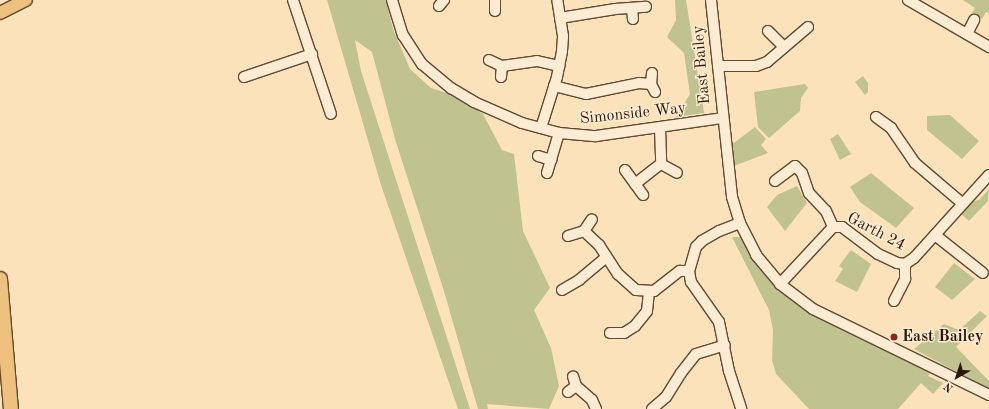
<!DOCTYPE html>
<html>
<head>
<meta charset="utf-8">
<style>
  body { margin:0 }
  #map { position:relative; width:989px; height:409px; overflow:hidden; background:#fce2bb; font-family:"Old Standard TT",serif }
  div>[style] { position:absolute }
  .green>* { inset:0; background:#c0c390 }
  .roads { filter:drop-shadow(1px 0 #5f4931) drop-shadow(-1px 0 #5f4931) drop-shadow(0 1px #5f4931) drop-shadow(0 -1px #5f4931) }
  .minor>* { height:10px; margin:-5px; padding:0 5px; transform-origin:5px; border-radius:5px; background:#fdecd3 }
  .major>* { height:12px; margin:-6px; padding:0 6px; transform-origin:6px; border-radius:6px; background:#eec17e }
  .highway>* { height:14px; margin:-7px; padding:0 7px; transform-origin:7px; border-radius:7px; background:#eec17e }
  .dots>* { width:11px; height:11px; translate:-50% -50%; box-sizing:border-box; border:2px solid #fdecd3; border-radius:50% }
  span { translate:-50% -50%; white-space:nowrap; text-align:center; line-height:1.15; -webkit-text-stroke:3px #fdecd3; paint-order:stroke }
  .street-label { font-size:16px; color:#2b1603 }
  .poi-label { font-size:16px; color:#2b1603; font-weight:700 }
  .left { translate:0 -50%; text-align:left }
  .north { position:absolute; left:937px; top:357px; width:40px; height:40px; -webkit-text-stroke:3px #fdecd3; paint-order:stroke; rotate:219deg; font-size:11px; font-weight:700; line-height:16px; text-align:center; color:#2b1603 }
  .north::after { content:''; display:block; margin:auto; width:14px; height:18px; background:#2b1603; clip-path:polygon(50% 0,100% 100%,50% 72%,0 100%) }
</style>
</head>
<body>
<div id="map">
  <div class="green">
    <div style="clip-path:polygon(327px 0,386px 0,393px 29px,410px 69px,431px 88px,456px 96px,483px 114px,502px 150px,514px 154px,523px 231px,550px 288px,534px 310px,551px 348px,559px 386px,549px 409px,487px 404px,488px 409px,478px 409px,443px 288px,395px 139px,372px 52px,355px 40px,361px 71px,470px 409px,458px 409px,381px 185px)"></div>
    <div style="clip-path:polygon(675px 0,686px 0,704px 113px,676px 117px,690px 94px,684px 53px,667px 37px,676px 20px)"></div>
    <div style="clip-path:polygon(963px 0,989px 0,989px 13px,986px 12px,982px 19px,971px 14px,975px 8px)"></div>
    <div style="clip-path:polygon(863px 76px,868px 83px,868px 92px,865px 95px,855px 82px)"></div>
    <div style="clip-path:polygon(805px 84px,808px 88px,801px 98px,800px 111px,769px 138px,758px 127px,754px 92px)"></div>
    <div style="clip-path:polygon(950px 115px,979px 141px,962px 159px,927px 130px,927px 116px)"></div>
    <div style="clip-path:polygon(755px 127px,766px 139px,761px 145px,768px 153px,734px 166px,731px 145px)"></div>
    <div style="clip-path:polygon(838px 134px,851px 154px,840px 160px,830px 139px)"></div>
    <div style="clip-path:polygon(871px 173px,914px 208px,896px 228px,860px 202px,850px 187px)"></div>
    <div style="clip-path:polygon(797px 186px,807px 203px,785px 231px,767px 207px,777px 195px)"></div>
    <div style="clip-path:polygon(989px 189px,988px 201px,969px 221px,960px 213px,971px 202px,979px 200px)"></div>
    <div style="clip-path:polygon(732px 237px,741px 237px,761px 270px,802px 307px,839px 328px,931px 371px,928px 376px,943px 383px,933px 394px,921px 383px,898px 409px,809px 409px,776px 374px,772px 360px,773px 330px,769px 310px)"></div>
    <div style="clip-path:polygon(851px 250px,871px 264px,857px 292px,835px 281px,843px 269px,839px 266px)"></div>
    <div style="clip-path:polygon(954px 263px,975px 279px,952px 300px,935px 287px)"></div>
    <div style="clip-path:polygon(980px 311px,987px 316px,956px 347px,989px 381px,989px 389px,914px 349px,944px 324px,959px 330px)"></div>
  </div>
  <div class="roads">
    <div class="minor">
      <div style="left:293px;top:0;width:120px;rotate:71.6deg"></div>
      <div style="left:392px;top:0;width:37px;rotate:73deg"></div>
      <div style="left:403px;top:35px;width:35px;rotate:57deg"></div>
      <div style="left:422px;top:64px;width:38px;rotate:40deg"></div>
      <div style="left:451px;top:88px;width:27px;rotate:31deg"></div>
      <div style="left:474px;top:102px;width:52px;rotate:23.6deg"></div>
      <div style="left:522px;top:123px;width:38px;rotate:15deg"></div>
      <div style="left:559px;top:133px;width:37px;rotate:5deg"></div>
      <div style="left:596px;top:136px;width:127px;rotate:-8.1deg"></div>
      <div style="left:711px;top:0;width:198px;rotate:83.9deg"></div>
      <div style="left:732px;top:197px;width:27px;rotate:73deg"></div>
      <div style="left:740px;top:223px;width:36px;rotate:63deg"></div>
      <div style="left:756px;top:255px;width:38px;rotate:50deg"></div>
      <div style="left:780px;top:284px;width:41px;rotate:37.1deg"></div>
      <div style="left:813px;top:309px;width:196px;rotate:26deg"></div>
      <div style="left:908px;top:0;width:94px;rotate:30.1deg"></div>
      <div style="left:439px;top:6px;width:8px;rotate:-50deg"></div>
      <div style="left:632px;top:8px;width:11px;rotate:85deg"></div>
      <div style="left:495px;top:11px;width:11px;rotate:-90deg"></div>
      <div style="left:560px;top:18px;width:56px;rotate:-9.3deg"></div>
      <div style="left:615px;top:9px;width:31px;rotate:-4deg"></div>
      <div style="left:768px;top:31px;width:23px;rotate:45deg"></div>
      <div style="left:967px;top:34px;width:16px;rotate:-63deg"></div>
      <div style="left:489px;top:60px;width:14px;rotate:25deg"></div>
      <div style="left:502px;top:66px;width:35px;rotate:-8deg"></div>
      <div style="left:537px;top:61px;width:23px;rotate:13deg"></div>
      <div style="left:718px;top:66px;width:38px"></div>
      <div style="left:756px;top:66px;width:12px;rotate:-20deg"></div>
      <div style="left:767px;top:62px;width:54px;rotate:-40.5deg"></div>
      <div style="left:652px;top:73px;width:11px;rotate:95deg"></div>
      <div style="left:651px;top:84px;width:9px;rotate:63deg"></div>
      <div style="left:244px;top:77px;width:72px;rotate:-18.7deg"></div>
      <div style="left:501px;top:77px;width:11px;rotate:-85deg"></div>
      <div style="left:554px;top:86px;width:33px;rotate:14deg"></div>
      <div style="left:586px;top:94px;width:54px;rotate:-11.7deg"></div>
      <div style="left:639px;top:83px;width:12px;rotate:5deg"></div>
      <div style="left:876px;top:117px;width:19px;rotate:36deg"></div>
      <div style="left:891px;top:128px;width:42px;rotate:55.6deg"></div>
      <div style="left:915px;top:163px;width:62px;rotate:40.4deg"></div>
      <div style="left:541px;top:128px;width:53px;rotate:-72.6deg"></div>
      <div style="left:557px;top:77px;width:26px;rotate:-79deg"></div>
      <div style="left:562px;top:51px;width:15px;rotate:-86deg"></div>
      <div style="left:563px;top:36px;width:36px;rotate:-99deg"></div>
      <div style="left:660px;top:128px;width:36px;rotate:88deg"></div>
      <div style="left:661px;top:164px;width:18px;rotate:29deg"></div>
      <div style="left:538px;top:156px;width:14px;rotate:17deg"></div>
      <div style="left:625px;top:170px;width:31px;rotate:54deg"></div>
      <div style="left:547px;top:173px;width:42px;rotate:-73.3deg"></div>
      <div style="left:775px;top:181px;width:25px;rotate:-37deg"></div>
      <div style="left:795px;top:166px;width:10px;rotate:45deg"></div>
      <div style="left:802px;top:173px;width:21px;rotate:71deg"></div>
      <div style="left:809px;top:193px;width:25px;rotate:47deg"></div>
      <div style="left:826px;top:211px;width:17px;rotate:66deg"></div>
      <div style="left:635px;top:184px;width:33px;rotate:-38deg"></div>
      <div style="left:740px;top:223px;width:22px;rotate:159deg"></div>
      <div style="left:719px;top:231px;width:20px;rotate:150deg"></div>
      <div style="left:702px;top:241px;width:8px;rotate:135deg"></div>
      <div style="left:696px;top:247px;width:25px;rotate:106deg"></div>
      <div style="left:689px;top:271px;width:11px;rotate:80deg"></div>
      <div style="left:691px;top:282px;width:49px;rotate:55deg"></div>
      <div style="left:719px;top:322px;width:50px;rotate:78.5deg"></div>
      <div style="left:729px;top:371px;width:40px;rotate:72deg"></div>
      <div style="left:584px;top:231px;width:21px;rotate:43deg"></div>
      <div style="left:599px;top:245px;width:35px;rotate:57deg"></div>
      <div style="left:618px;top:274px;width:24px;rotate:42deg"></div>
      <div style="left:636px;top:290px;width:18px;rotate:3deg"></div>
      <div style="left:654px;top:291px;width:33px;rotate:-38deg"></div>
      <div style="left:680px;top:271px;width:9px"></div>
      <div style="left:935px;top:235px;width:61px;rotate:38.4deg"></div>
      <div style="left:568px;top:236px;width:17px;rotate:-17deg"></div>
      <div style="left:584px;top:231px;width:14px;rotate:-56deg"></div>
      <div style="left:780px;top:284px;width:78px;rotate:-47.1deg"></div>
      <div style="left:833px;top:227px;width:9px"></div>
      <div style="left:842px;top:227px;width:45px;rotate:36.9deg"></div>
      <div style="left:878px;top:254px;width:21px;rotate:25deg"></div>
      <div style="left:897px;top:263px;width:8px;rotate:7deg"></div>
      <div style="left:905px;top:264px;width:11px;rotate:-34deg"></div>
      <div style="left:914px;top:258px;width:112px;rotate:-47.9deg"></div>
      <div style="left:562px;top:290px;width:20px;rotate:-30deg"></div>
      <div style="left:579px;top:280px;width:35px;rotate:-40deg"></div>
      <div style="left:894px;top:301px;width:25px;rotate:-63deg"></div>
      <div style="left:905px;top:279px;width:15px;rotate:-90deg"></div>
      <div style="left:610px;top:333px;width:14px"></div>
      <div style="left:624px;top:333px;width:13px;rotate:-32deg"></div>
      <div style="left:635px;top:326px;width:19px;rotate:-51deg"></div>
      <div style="left:647px;top:311px;width:19px;rotate:-84deg"></div>
      <div style="left:576px;top:386px;width:21px;rotate:41deg"></div>
      <div style="left:592px;top:400px;width:10px;rotate:66deg"></div>
      <div style="left:568px;top:392px;width:10px;rotate:-37deg"></div>
      <div style="left:576px;top:386px;width:10px;rotate:-107deg"></div>
      <div style="left:652px;top:409px;width:18px;rotate:-41deg"></div>
      <div style="left:666px;top:397px;width:28px;rotate:-58deg"></div>
      <div style="left:681px;top:373px;width:24px;rotate:-52deg"></div>
      <div style="left:696px;top:354px;width:30px;rotate:-17deg"></div>
    </div>
    <div class="major">
      <div style="left:0;top:13px;width:29px;rotate:-27deg"></div>
    </div>
    <div class="highway">
      <div style="left:0;top:279px;width:130px;rotate:85.2deg"></div>
    </div>
  </div>
  <div class="dots">
    <div style="left:894px;top:337px;background:#8f2418"></div>
  </div>
  <div class="street-label">
    <span style="left:702px;top:65px;rotate:-95deg">East Bailey</span>
    <span style="left:633px;top:114px;rotate:-6deg">Simonside Way</span>
    <span style="left:876px;top:232px;rotate:28deg">Garth 24</span>
  </div>
  <div class="poi-label">
    <span class="left" style="left:902px;top:337px">East Bailey</span>
  </div>
  <div class="north">N</div>
</div>
</body>
</html>
